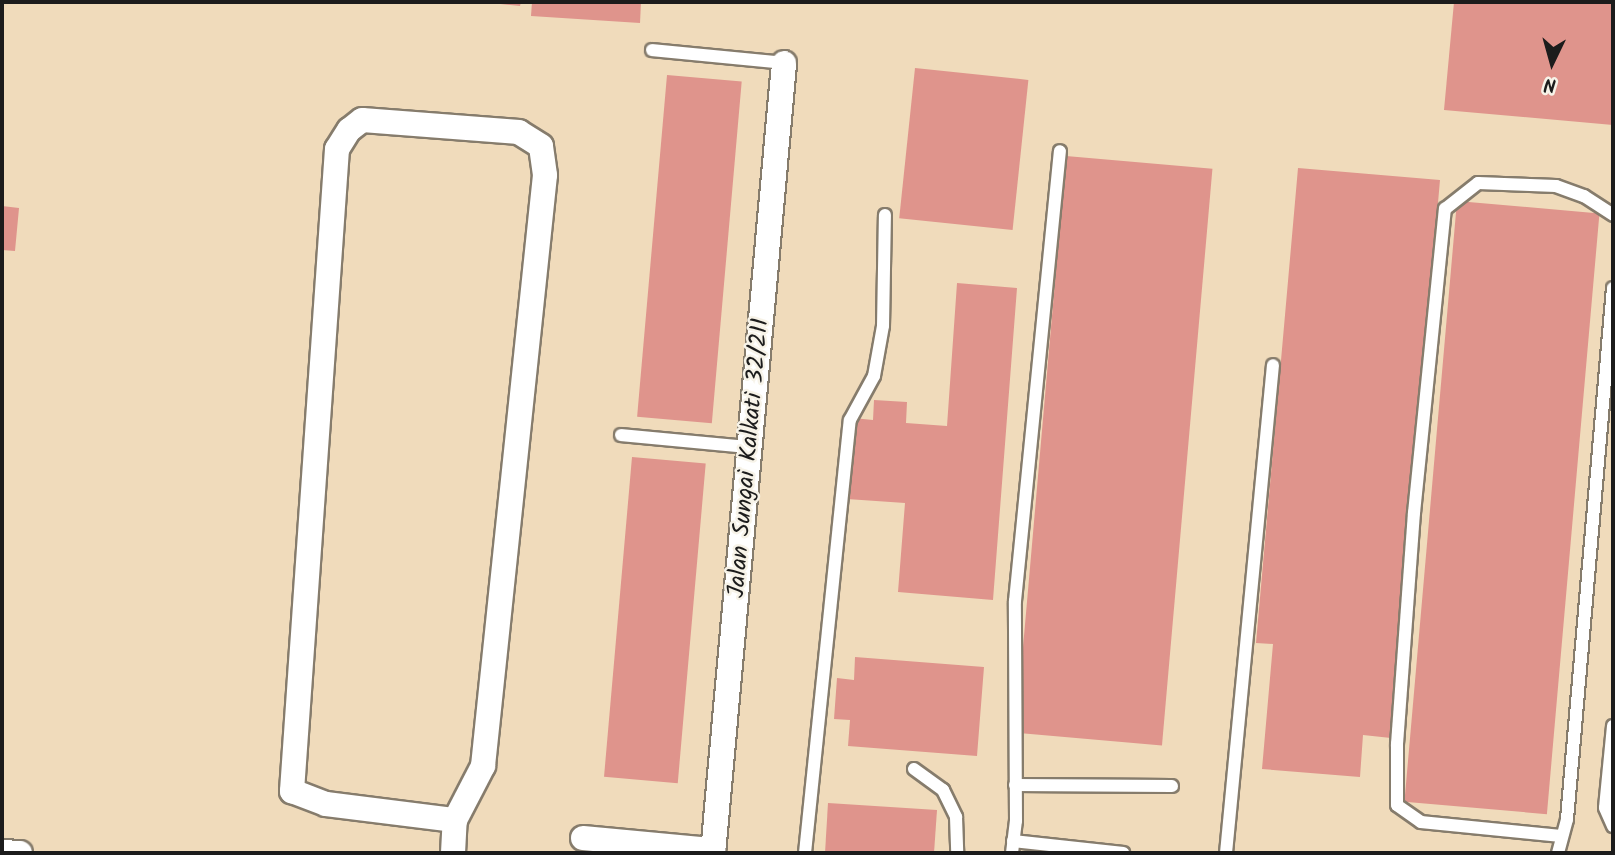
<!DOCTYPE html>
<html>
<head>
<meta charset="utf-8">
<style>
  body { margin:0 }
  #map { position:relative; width:1615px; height:855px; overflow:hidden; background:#f0dbbb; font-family:Kalam,sans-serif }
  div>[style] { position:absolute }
  .building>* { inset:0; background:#df948c; transform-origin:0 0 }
  .roads { filter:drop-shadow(2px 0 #867c6c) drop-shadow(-2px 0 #867c6c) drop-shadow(0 2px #867c6c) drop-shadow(0 -2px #867c6c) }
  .lane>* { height:12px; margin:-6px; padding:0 6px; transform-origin:6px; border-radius:6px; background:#fff }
  .street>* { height:24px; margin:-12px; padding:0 12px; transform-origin:12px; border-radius:12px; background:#fff }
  span { translate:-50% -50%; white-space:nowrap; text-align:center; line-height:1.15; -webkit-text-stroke:5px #f7f3e8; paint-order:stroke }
  .street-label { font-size:24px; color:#1c1c1c }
  .frame { position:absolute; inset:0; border:4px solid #1c1c1c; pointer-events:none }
  .north { position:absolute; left:1517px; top:28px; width:70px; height:70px; -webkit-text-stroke:5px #f7f3e8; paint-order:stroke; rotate:185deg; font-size:19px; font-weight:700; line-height:28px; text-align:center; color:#1c1c1c }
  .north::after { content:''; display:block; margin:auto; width:24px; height:32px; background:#1c1c1c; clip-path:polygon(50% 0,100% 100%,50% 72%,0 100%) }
</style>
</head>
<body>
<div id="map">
  <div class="building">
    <div style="clip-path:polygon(481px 2px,521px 2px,520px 6px)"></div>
    <div style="clip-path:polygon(532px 2px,641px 2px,640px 23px,531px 16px)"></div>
    <div style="clip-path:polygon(1454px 2px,1613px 2px,1613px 125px,1444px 110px)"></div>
    <div style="left:915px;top:68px;width:114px;height:151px;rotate:6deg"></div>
    <div style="left:667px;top:75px;width:75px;height:343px;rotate:5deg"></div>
    <div style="left:1066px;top:156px;width:147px;height:579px;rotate:5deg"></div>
    <div style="clip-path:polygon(1298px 168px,1440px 180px,1391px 738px,1363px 735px,1360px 777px,1262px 769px,1273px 644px,1256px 643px)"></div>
    <div style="left:1457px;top:201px;width:143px;height:603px;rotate:5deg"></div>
    <div style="clip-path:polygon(2px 206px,19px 208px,15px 251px,2px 250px)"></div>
    <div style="clip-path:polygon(957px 283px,1017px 288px,993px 600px,898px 592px,905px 503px,847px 499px,853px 418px,873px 420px,874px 400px,907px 402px,906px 423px,947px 426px)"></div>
    <div style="left:632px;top:457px;width:74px;height:321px;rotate:5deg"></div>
    <div style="clip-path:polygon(855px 657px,984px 667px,977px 756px,848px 746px,850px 720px,834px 719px,837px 678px,854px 680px)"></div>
    <div style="clip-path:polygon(828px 803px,937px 810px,934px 853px,825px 853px)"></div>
  </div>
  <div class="roads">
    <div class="lane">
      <div style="left:652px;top:50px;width:133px;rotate:5.6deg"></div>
      <div style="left:621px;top:435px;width:129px;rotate:5.4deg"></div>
      <div style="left:1613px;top:726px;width:82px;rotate:95.6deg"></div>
      <div style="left:1605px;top:808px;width:20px;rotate:66deg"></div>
      <div style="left:914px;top:769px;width:36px;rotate:36deg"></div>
      <div style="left:943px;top:790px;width:30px;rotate:64deg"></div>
      <div style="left:956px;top:817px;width:36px;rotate:88deg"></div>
      <div style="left:1015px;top:785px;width:157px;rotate:0.4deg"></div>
      <div style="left:1561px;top:836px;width:141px;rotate:-174.3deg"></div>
      <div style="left:1421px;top:822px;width:29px;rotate:-145deg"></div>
      <div style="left:1397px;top:805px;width:61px;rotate:-90deg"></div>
      <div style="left:1397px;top:744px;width:232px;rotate:-85.8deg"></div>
      <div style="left:1414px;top:513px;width:306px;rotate:-84.2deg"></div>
      <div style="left:1445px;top:209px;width:42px;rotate:-38.2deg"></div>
      <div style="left:1478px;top:183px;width:78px;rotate:2.2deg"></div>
      <div style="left:1556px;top:186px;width:30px;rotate:20deg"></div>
      <div style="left:1584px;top:196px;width:35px;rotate:33deg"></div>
      <div style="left:1013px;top:841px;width:111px;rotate:6.2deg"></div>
      <div style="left:805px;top:853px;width:435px;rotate:-84.1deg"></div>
      <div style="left:850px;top:420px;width:50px;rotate:-61.4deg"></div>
      <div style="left:874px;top:376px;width:51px;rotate:-79.8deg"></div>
      <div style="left:883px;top:326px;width:111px;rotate:-89deg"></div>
      <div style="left:1012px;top:853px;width:32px;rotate:-83deg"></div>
      <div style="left:1016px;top:821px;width:220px;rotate:-90.3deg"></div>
      <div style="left:1015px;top:601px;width:452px;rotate:-84.3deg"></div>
      <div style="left:1226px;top:853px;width:490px;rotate:-84.5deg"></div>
      <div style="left:1558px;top:853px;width:35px;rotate:-75deg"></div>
      <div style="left:1567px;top:819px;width:533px;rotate:-85.05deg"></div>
    </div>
    <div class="street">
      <div style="left:583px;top:838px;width:131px;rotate:5.3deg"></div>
      <div style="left:2px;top:852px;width:18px;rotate:3deg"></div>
      <div style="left:453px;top:853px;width:33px;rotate:-87deg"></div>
      <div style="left:455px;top:820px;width:61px;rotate:-62.6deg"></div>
      <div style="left:483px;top:766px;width:594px;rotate:-84.01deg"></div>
      <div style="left:545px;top:175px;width:29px;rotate:-98deg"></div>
      <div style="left:541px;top:146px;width:26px;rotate:-148deg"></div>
      <div style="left:519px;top:132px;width:157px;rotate:-175.6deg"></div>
      <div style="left:362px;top:120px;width:16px;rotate:142deg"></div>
      <div style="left:349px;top:130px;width:22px;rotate:122deg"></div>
      <div style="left:337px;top:149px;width:644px;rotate:94.01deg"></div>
      <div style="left:292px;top:791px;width:36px;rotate:21deg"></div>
      <div style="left:326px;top:804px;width:130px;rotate:7.1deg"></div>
      <div style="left:713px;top:853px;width:793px;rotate:-84.86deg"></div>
    </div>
  </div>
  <div class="street-label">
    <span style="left:749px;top:458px;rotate:-85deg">Jalan Sungai Kalkati 32/211</span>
  </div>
  <div class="frame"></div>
  <div class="north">N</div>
</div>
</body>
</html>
